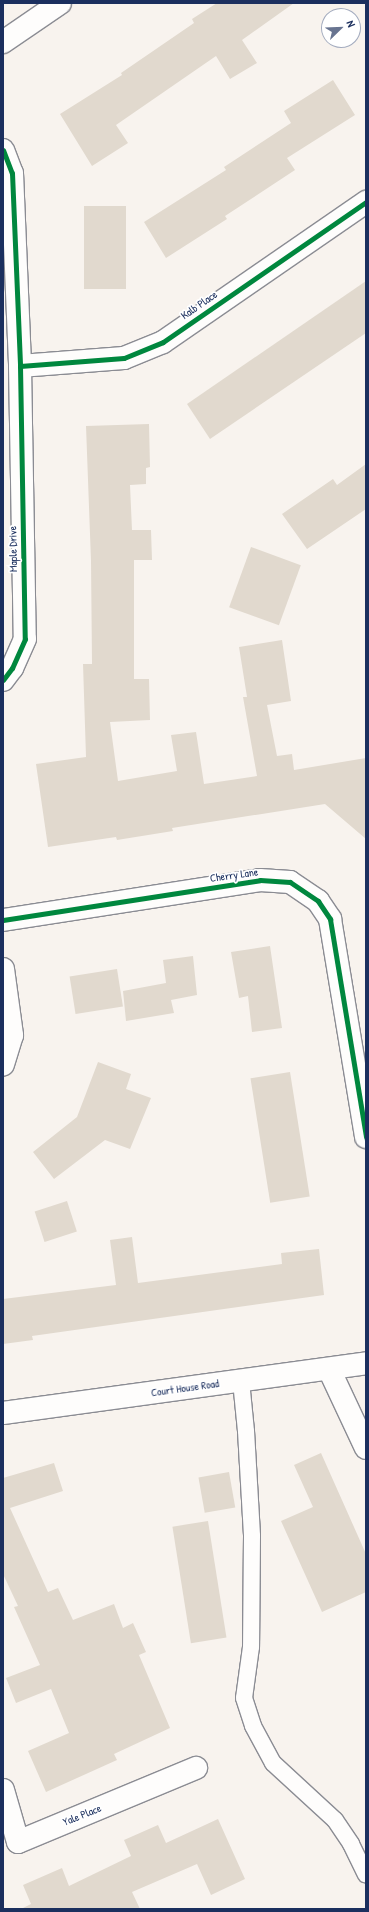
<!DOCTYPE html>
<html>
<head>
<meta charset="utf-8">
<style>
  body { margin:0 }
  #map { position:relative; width:369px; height:1912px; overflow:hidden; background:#f8f3ee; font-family:"Patrick Hand",sans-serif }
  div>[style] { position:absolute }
  .building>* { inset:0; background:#e1d9ce; transform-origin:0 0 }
  .roads { filter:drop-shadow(1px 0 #8b8c93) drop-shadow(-1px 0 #8b8c93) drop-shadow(0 1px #8b8c93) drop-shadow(0 -1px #8b8c93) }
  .lane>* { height:16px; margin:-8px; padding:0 8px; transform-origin:8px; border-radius:8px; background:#fefdfc }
  .street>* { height:22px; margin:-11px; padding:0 11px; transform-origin:11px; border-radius:11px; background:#fefdfc }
  .secondary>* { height:22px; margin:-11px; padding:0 11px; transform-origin:11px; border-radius:11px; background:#fefdfc }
  .cycleway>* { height:5px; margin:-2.5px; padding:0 2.5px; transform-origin:2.5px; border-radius:2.5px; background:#00873e }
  span { translate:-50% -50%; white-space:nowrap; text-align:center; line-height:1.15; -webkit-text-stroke:3.5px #fff; paint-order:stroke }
  .street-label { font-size:11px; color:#1b2f5e }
  .frame { position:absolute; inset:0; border:4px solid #1b2f5e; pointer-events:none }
  .north { position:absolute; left:321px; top:8px; width:40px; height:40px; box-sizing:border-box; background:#fff; border:1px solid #a4acbf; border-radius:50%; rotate:67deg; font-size:11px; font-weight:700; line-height:16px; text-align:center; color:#1b2f5e }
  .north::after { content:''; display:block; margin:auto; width:14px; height:18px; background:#687490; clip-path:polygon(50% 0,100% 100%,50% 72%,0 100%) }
</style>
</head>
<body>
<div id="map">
  <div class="building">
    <div style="clip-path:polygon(217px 3px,294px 3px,242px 40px,257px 63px,230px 79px,216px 56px,116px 125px,128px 143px,92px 166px,60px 114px,122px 75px,121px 73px,194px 23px,192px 19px)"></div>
    <div style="clip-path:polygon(333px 80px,355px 115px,287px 158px,295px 170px,225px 216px,227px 219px,166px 258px,144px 222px,226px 170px,224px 167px,291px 123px,284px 111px)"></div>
    <div style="left:84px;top:206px;width:42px;height:83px"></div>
    <div style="clip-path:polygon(366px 281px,366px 333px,210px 439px,187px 404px)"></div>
    <div style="clip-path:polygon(149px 424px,150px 467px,146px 468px,146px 484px,130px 485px,132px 530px,151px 530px,152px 560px,134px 560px,134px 679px,149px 679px,150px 720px,110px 722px,118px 781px,177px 771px,171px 735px,196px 732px,204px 784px,257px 776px,243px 697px,247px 697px,239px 647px,282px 640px,291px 701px,267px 705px,277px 756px,292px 754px,294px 770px,366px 758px,366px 839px,325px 804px,172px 828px,173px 831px,117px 840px,116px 837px,48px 847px,36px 764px,86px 757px,83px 664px,92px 664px,91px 561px,86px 426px)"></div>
    <div style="clip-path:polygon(366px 464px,366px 509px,307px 549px,282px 514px,333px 479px,337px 485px)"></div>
    <div style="left:251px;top:547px;width:53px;height:64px;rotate:20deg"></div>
    <div style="clip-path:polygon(270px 946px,282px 1028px,252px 1032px,248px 996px,239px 998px,231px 952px)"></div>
    <div style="clip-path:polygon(193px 956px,197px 995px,171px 1000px,174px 1013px,126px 1021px,123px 991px,166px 983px,163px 960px)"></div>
    <div style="left:117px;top:969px;width:38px;height:48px;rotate:81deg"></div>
    <div style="clip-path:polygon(98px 1062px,131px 1074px,126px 1089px,151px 1098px,130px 1149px,105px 1140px,54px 1179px,33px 1152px,77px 1117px)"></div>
    <div style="left:290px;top:1072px;width:126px;height:40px;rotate:81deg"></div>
    <div style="left:67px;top:1201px;width:32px;height:34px;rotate:72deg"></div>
    <div style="clip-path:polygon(132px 1237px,138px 1283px,282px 1264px,281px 1253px,319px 1249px,324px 1295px,32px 1336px,33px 1340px,3px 1344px,3px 1299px,116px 1285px,110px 1240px)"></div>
    <div style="clip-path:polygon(321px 1453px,366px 1554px,366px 1592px,322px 1612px,281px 1521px,313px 1507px,294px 1465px)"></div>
    <div style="clip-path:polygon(54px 1463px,63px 1491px,10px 1508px,48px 1592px,58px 1588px,73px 1620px,114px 1604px,123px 1628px,133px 1623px,146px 1652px,139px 1655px,170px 1728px,114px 1754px,117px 1760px,46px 1792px,28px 1751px,69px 1733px,51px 1689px,16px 1703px,6px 1678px,40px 1665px,14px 1607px,18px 1606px,3px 1574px,3px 1478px)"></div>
    <div style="left:229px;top:1472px;width:36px;height:31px;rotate:80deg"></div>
    <div style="left:208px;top:1521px;width:118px;height:36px;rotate:81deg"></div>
    <div style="clip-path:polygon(218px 1819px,245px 1879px,211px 1895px,197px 1864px,132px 1892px,140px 1909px,21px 1909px,31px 1904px,23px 1885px,62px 1868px,69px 1886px,131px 1856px,124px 1840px,158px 1825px,166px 1843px)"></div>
  </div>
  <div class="roads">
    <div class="lane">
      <div style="left:241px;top:1381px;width:50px;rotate:84.3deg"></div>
      <div style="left:246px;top:1431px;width:105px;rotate:86.7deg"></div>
      <div style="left:252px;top:1536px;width:111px;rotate:90.5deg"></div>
      <div style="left:251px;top:1647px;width:51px;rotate:97.8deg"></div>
      <div style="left:244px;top:1698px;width:29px;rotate:72deg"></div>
      <div style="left:253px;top:1726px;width:42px;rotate:61.6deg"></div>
      <div style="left:273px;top:1763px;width:84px;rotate:42.6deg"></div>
      <div style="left:335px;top:1820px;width:29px;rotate:56deg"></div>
      <div style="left:351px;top:1844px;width:34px;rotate:64deg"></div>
    </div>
    <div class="street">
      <div style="left:3px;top:150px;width:25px;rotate:69deg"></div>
      <div style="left:12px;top:173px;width:193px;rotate:87.6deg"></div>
      <div style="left:20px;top:366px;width:273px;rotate:89deg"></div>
      <div style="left:25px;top:639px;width:32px;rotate:114deg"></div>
      <div style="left:12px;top:668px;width:15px;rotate:127deg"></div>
      <div style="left:20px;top:366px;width:104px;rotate:-4.4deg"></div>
      <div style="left:124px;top:358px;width:42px;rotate:-22.3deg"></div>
      <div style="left:163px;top:342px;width:247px;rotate:-34.6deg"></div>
      <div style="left:3px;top:920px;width:260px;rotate:-8.8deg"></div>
      <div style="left:260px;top:880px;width:30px;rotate:4deg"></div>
      <div style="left:290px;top:882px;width:34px;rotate:34deg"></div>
      <div style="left:318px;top:901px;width:22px;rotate:56deg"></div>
      <div style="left:330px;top:919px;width:221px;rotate:80.6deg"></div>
      <div style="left:3px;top:969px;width:67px;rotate:82.2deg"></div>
      <div style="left:12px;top:1035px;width:31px;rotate:107deg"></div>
      <div style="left:329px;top:1369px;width:87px;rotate:64.9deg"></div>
      <div style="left:3px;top:1413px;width:366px;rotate:-7.8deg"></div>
      <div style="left:3px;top:1790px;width:54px;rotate:73.9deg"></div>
      <div style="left:18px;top:1842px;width:193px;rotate:-22.6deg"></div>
    </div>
    <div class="secondary">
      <div style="left:3px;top:42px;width:69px;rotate:-34.4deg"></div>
    </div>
  </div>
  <div class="cycleway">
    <div style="left:3px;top:150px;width:25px;rotate:69deg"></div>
    <div style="left:12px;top:173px;width:193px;rotate:87.6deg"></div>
    <div style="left:20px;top:366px;width:273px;rotate:89deg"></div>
    <div style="left:25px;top:639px;width:32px;rotate:114deg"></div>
    <div style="left:12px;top:668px;width:15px;rotate:127deg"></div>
    <div style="left:20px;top:366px;width:104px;rotate:-4.4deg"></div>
    <div style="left:124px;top:358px;width:42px;rotate:-22.3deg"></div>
    <div style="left:163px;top:342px;width:247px;rotate:-34.6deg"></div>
    <div style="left:3px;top:920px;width:260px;rotate:-8.8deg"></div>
    <div style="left:260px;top:880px;width:30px;rotate:4deg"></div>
    <div style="left:290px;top:882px;width:34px;rotate:34deg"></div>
    <div style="left:318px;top:901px;width:22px;rotate:56deg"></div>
    <div style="left:330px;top:919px;width:221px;rotate:80.6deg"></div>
  </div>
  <div class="street-label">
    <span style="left:199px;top:305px;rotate:-35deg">Kalb Place</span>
    <span style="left:13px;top:549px;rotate:-91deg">Maple Drive</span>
    <span style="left:234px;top:875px;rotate:-8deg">Cherry Lane</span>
    <span style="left:185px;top:1388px;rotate:-8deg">Court House Road</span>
    <span style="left:82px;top:1815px;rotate:-22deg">Yale Place</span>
  </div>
  <div class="frame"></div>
  <div class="north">N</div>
</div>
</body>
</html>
